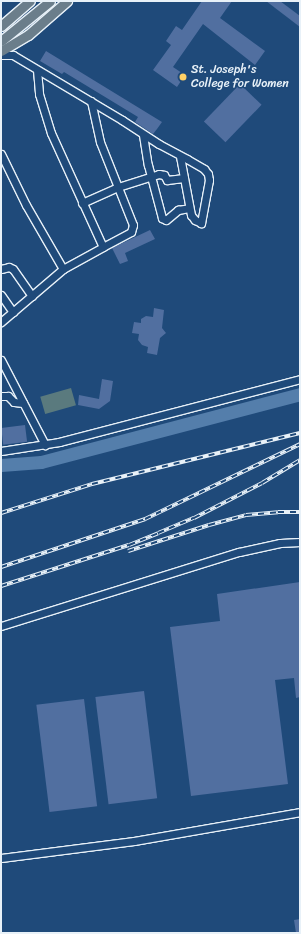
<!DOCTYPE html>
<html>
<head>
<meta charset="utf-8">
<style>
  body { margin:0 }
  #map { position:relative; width:301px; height:934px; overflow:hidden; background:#1f4a7a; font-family:Sriracha,sans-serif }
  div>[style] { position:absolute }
  .green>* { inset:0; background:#5a7a7e; transform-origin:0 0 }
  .river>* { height:13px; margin:-6.5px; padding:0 6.5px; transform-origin:6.5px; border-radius:6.5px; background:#547eab }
  .building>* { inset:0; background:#516fa0; transform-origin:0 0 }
  .roads { filter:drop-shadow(1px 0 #e8f1f8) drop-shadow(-1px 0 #e8f1f8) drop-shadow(0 1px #e8f1f8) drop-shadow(0 -1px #e8f1f8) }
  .minor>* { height:7px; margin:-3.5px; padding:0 3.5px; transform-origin:3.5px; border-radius:3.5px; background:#1f4a7a }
  .major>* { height:9px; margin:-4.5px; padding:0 4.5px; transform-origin:4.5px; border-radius:4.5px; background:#6b7e8b }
  .rail>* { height:3.5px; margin-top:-1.75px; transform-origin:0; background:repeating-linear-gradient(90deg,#1f4a7a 0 6px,#e8f1f8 0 12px); box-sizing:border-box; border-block:1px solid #e8f1f8 }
  .dots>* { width:11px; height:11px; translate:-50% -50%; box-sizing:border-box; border:2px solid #1f4a7a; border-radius:50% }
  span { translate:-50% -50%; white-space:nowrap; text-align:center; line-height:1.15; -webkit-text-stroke:3px #1f4a7a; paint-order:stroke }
  .poi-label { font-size:12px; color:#e8f1f8 }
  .left { translate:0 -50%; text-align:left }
  .frame { position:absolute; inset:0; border:2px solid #e8f1f8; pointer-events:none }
</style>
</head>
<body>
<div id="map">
  <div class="green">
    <div style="left:71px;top:388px;width:18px;height:32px;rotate:74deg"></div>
  </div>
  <div class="river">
    <div style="left:1px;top:465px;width:40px;rotate:-4.3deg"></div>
    <div style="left:41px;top:462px;width:268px;rotate:-14.7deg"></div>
  </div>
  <div class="building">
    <div style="clip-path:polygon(202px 1px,232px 1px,220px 18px,265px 51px,255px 65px,203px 24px,173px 67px,185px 75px,177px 87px,153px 70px,171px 45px,166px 41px,176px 26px,182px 30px)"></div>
    <div style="clip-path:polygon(266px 1px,280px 1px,300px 16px,300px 27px)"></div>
    <div style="clip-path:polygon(46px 51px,162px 122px,157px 129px,153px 134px,135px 122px,138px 117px,64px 72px,62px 74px,40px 61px)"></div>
    <div style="left:240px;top:84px;width:30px;height:52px;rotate:44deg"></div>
    <div style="clip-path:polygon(150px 230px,155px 239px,125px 253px,128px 261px,120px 264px,112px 248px)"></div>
    <div style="clip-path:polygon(154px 308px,164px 310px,162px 328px,166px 333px,160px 338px,157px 355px,147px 353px,148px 347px,142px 345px,138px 340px,139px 334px,132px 333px,134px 322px,141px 323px,141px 319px,146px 316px,153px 317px)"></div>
    <div style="clip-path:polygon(102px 379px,113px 381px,110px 401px,99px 409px,78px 405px,79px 395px,99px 399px)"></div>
    <div style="left:25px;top:425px;width:17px;height:24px;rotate:83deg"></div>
    <div style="clip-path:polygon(300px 582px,300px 697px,296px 698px,294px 678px,275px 680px,288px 784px,191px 796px,170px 627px,220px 621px,217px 594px)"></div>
    <div style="left:144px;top:691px;width:108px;height:49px;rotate:83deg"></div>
    <div style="left:84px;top:699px;width:108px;height:48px;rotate:83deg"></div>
    <div style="clip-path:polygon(300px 919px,300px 933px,296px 933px,294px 920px)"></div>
  </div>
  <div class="roads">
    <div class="minor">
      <div style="left:1px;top:55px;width:12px"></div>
      <div style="left:13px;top:55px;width:127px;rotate:30.8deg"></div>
      <div style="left:122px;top:120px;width:44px;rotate:33deg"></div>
      <div style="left:159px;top:144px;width:32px;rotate:28deg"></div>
      <div style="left:187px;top:159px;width:20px;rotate:30deg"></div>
      <div style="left:204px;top:169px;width:6px;rotate:51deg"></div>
      <div style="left:208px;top:174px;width:6px;rotate:81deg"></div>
      <div style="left:209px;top:180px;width:44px;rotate:100.5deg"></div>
      <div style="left:201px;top:223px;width:7px;rotate:-153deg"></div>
      <div style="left:195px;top:220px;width:6px;rotate:-129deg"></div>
      <div style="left:191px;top:215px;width:60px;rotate:-100.6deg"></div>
      <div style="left:37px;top:70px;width:24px;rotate:85deg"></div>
      <div style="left:39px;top:94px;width:41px;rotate:72.9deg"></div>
      <div style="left:51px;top:133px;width:125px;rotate:65.5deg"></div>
      <div style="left:103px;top:247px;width:46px;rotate:151.2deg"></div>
      <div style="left:91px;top:101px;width:42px;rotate:77.6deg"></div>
      <div style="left:100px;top:142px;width:89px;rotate:68.3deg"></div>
      <div style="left:133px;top:225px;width:7px;rotate:106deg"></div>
      <div style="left:131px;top:232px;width:32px;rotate:152deg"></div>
      <div style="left:143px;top:135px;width:30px;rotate:81deg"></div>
      <div style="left:148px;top:165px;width:55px;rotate:75.2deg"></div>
      <div style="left:162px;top:218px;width:4px;rotate:27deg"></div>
      <div style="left:166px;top:220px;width:16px;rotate:-40deg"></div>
      <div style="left:178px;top:210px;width:11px;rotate:-10deg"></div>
      <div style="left:1px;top:154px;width:57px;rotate:63.9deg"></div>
      <div style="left:26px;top:205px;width:74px;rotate:60deg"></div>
      <div style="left:63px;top:269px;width:82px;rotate:139.5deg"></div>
      <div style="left:82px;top:203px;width:39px;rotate:-24deg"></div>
      <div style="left:118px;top:187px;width:43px;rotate:-17.6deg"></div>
      <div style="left:159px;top:174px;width:5px;rotate:11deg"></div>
      <div style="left:164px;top:175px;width:6px;rotate:59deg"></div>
      <div style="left:167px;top:180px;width:17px;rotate:-7deg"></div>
      <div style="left:1px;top:269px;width:8px;rotate:-14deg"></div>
      <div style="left:9px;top:267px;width:4px;rotate:27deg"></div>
      <div style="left:13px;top:269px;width:33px;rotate:55deg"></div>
      <div style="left:1px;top:295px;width:21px;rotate:55deg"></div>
      <div style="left:1px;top:360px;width:96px;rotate:62.6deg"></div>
      <div style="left:1px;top:396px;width:7px"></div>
      <div style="left:8px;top:396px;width:8px;rotate:45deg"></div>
      <div style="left:14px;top:402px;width:9px;rotate:6deg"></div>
      <div style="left:1px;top:451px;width:59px;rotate:-8.8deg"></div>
      <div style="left:59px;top:442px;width:249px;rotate:-14.6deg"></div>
      <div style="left:1px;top:626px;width:249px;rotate:-17.3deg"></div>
      <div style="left:239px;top:552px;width:42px;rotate:-12.4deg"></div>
      <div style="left:280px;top:543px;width:20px;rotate:-3deg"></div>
      <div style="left:1px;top:858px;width:134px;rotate:-7.3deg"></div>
      <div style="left:134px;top:841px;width:169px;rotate:-9.9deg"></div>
    </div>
    <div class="major">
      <div style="left:1px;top:26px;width:38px;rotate:-41deg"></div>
      <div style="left:1px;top:41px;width:63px;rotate:-39.2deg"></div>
      <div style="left:1px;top:51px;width:31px;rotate:-31deg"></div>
      <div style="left:28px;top:35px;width:52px;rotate:-41.1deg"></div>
    </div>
  </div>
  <div class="rail">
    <div style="left:1px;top:513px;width:96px;rotate:-17.7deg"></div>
    <div style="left:92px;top:484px;width:214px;rotate:-13.8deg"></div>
    <div style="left:128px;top:551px;width:85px;rotate:-17.8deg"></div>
    <div style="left:209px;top:525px;width:38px;rotate:-15deg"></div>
    <div style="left:246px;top:515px;width:32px;rotate:-5deg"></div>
    <div style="left:278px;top:512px;width:22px"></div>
    <div style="left:1px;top:567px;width:152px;rotate:-18.4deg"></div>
    <div style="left:145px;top:519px;width:172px;rotate:-25.8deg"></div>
    <div style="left:1px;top:586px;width:134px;rotate:-17.8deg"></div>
    <div style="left:129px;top:545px;width:31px;rotate:-22deg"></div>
    <div style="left:158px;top:533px;width:39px;rotate:-23deg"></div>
    <div style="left:194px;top:518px;width:76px;rotate:-27.2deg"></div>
    <div style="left:262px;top:483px;width:44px;rotate:-31.2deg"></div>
  </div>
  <div class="dots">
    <div style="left:183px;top:77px;background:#ffd166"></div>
  </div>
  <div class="poi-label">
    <span class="left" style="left:191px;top:77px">St. Joseph's<br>College for Women</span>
  </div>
  <div class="frame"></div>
</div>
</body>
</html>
